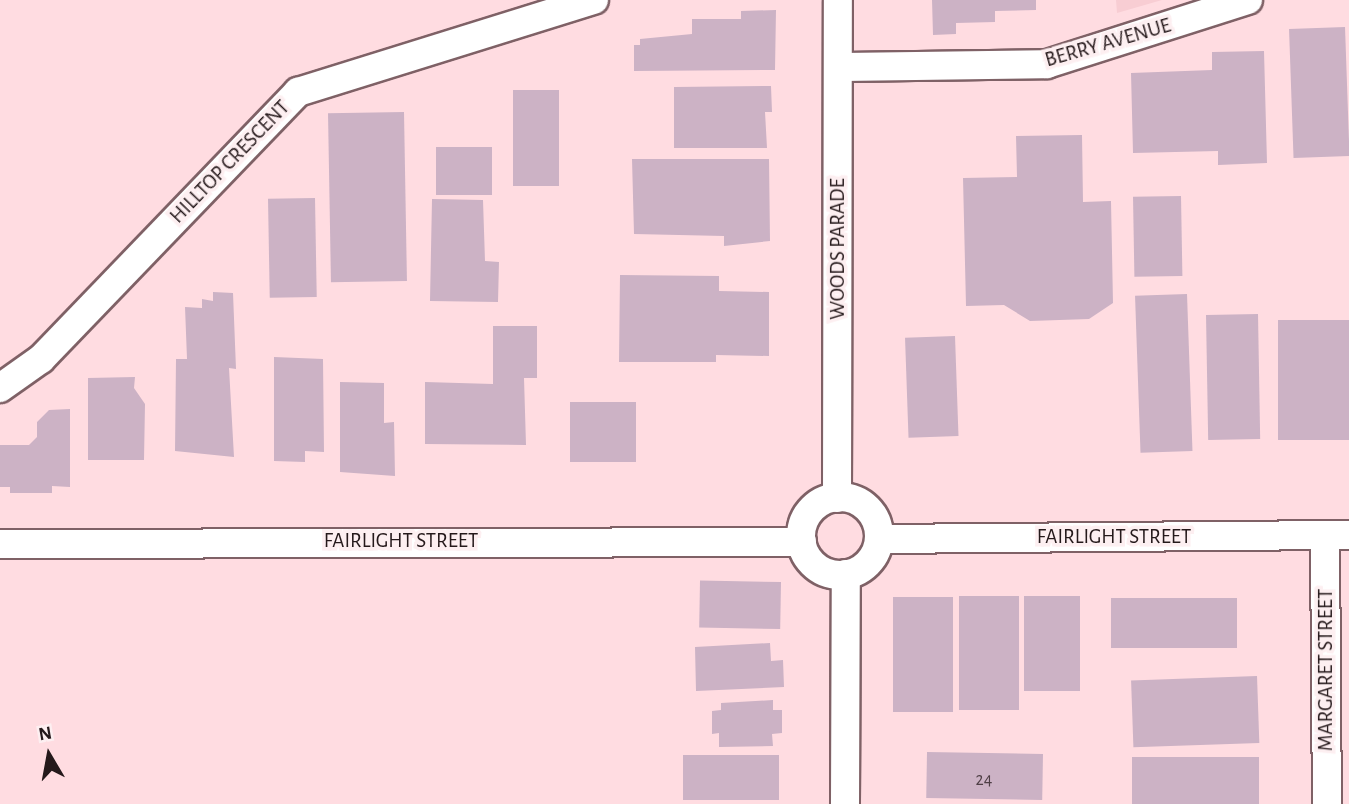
<!DOCTYPE html>
<html>
<head>
<meta charset="utf-8">
<style>
  body { margin:0 }
  #map { position:relative; width:1349px; height:804px; overflow:hidden; background:#ffdce1; font-family:"Alegreya Sans",sans-serif }
  div>[style] { position:absolute }
  .built>* { inset:0; background:#f8cdd3 }
  .building>* { inset:0; background:#ccb2c5; transform-origin:0 0 }
  .roads { filter:drop-shadow(2px 0 #7f6166) drop-shadow(-2px 0 #7f6166) drop-shadow(0 2px #7f6166) drop-shadow(0 -2px #7f6166) }
  .street>* { height:28px; margin:-14px; padding:0 14px; transform-origin:14px; border-radius:14px; background:#fff }
  .street>.ring { margin:-14px; padding:0; box-sizing:content-box; background:none; border:28px solid #fff; border-radius:50% }
  span { translate:-50% -50%; white-space:nowrap; text-align:center; line-height:1.15; -webkit-text-stroke:7px #fdeff1; paint-order:stroke }
  .number-label { font-size:18px; color:#4f3f46 }
  .number-label span { -webkit-text-stroke-width:0 }
  .street-label { font-size:21px; color:#25191b }
  .north { position:absolute; left:14px; top:720px; width:70px; height:70px; -webkit-text-stroke:5px #fdeff1; paint-order:stroke; rotate:350deg; font-size:19px; font-weight:700; line-height:28px; text-align:center; color:#25191b }
  .north::after { content:''; display:block; margin:auto; width:24px; height:32px; background:#25191b; clip-path:polygon(50% 0,100% 100%,50% 72%,0 100%) }
</style>
</head>
<body>
<div id="map">
  <div class="built">
    <div style="clip-path:polygon(1116px 0,1162px 0,1117px 13px)"></div>
  </div>
  <div class="building">
    <div style="clip-path:polygon(932px 0,1036px 0,1036px 10px,995px 11px,995px 22px,956px 23px,956px 34px,933px 35px)"></div>
    <div style="clip-path:polygon(776px 10px,775px 70px,634px 71px,634px 45px,640px 45px,640px 39px,692px 34px,692px 19px,741px 19px,741px 11px)"></div>
    <div style="left:1345px;top:27px;width:129px;height:56px;rotate:88deg"></div>
    <div style="clip-path:polygon(1264px 51px,1267px 163px,1218px 165px,1218px 151px,1133px 153px,1131px 73px,1212px 70px,1212px 52px)"></div>
    <div style="clip-path:polygon(771px 86px,772px 112px,765px 112px,767px 148px,674px 148px,674px 87px)"></div>
    <div style="left:513px;top:90px;width:46px;height:96px"></div>
    <div style="left:404px;top:112px;width:169px;height:76px;rotate:89deg"></div>
    <div style="clip-path:polygon(1082px 135px,1083px 202px,1111px 201px,1113px 303px,1089px 319px,1030px 321px,1004px 305px,966px 306px,963px 178px,1017px 177px,1016px 136px)"></div>
    <div style="left:436px;top:147px;width:56px;height:48px"></div>
    <div style="clip-path:polygon(632px 159px,769px 159px,770px 241px,724px 246px,724px 236px,634px 234px)"></div>
    <div style="left:1181px;top:196px;width:80px;height:48px;rotate:89deg"></div>
    <div style="left:315px;top:198px;width:99px;height:47px;rotate:89deg"></div>
    <div style="clip-path:polygon(432px 199px,483px 200px,485px 261px,499px 262px,498px 302px,430px 301px)"></div>
    <div style="clip-path:polygon(620px 275px,719px 276px,719px 291px,769px 292px,769px 356px,716px 355px,716px 362px,619px 362px)"></div>
    <div style="clip-path:polygon(213px 292px,233px 293px,236px 369px,229px 368px,234px 457px,175px 451px,176px 359px,187px 359px,185px 307px,202px 308px,202px 299px,213px 301px)"></div>
    <div style="left:1187px;top:294px;width:157px;height:52px;rotate:88deg"></div>
    <div style="left:1258px;top:314px;width:125px;height:52px;rotate:89deg"></div>
    <div style="left:1349px;top:320px;width:120px;height:71px;rotate:90deg"></div>
    <div style="clip-path:polygon(493px 326px,537px 326px,537px 378px,524px 378px,526px 445px,425px 444px,425px 382px,493px 384px)"></div>
    <div style="left:955px;top:336px;width:100px;height:50px;rotate:88deg"></div>
    <div style="clip-path:polygon(274px 357px,323px 359px,324px 452px,305px 451px,305px 462px,274px 461px)"></div>
    <div style="clip-path:polygon(135px 377px,134px 388px,145px 404px,144px 460px,88px 460px,88px 378px)"></div>
    <div style="clip-path:polygon(340px 382px,384px 383px,384px 423px,394px 422px,395px 476px,340px 472px)"></div>
    <div style="left:570px;top:402px;width:66px;height:60px"></div>
    <div style="clip-path:polygon(70px 409px,70px 487px,52px 486px,52px 493px,10px 493px,10px 487px,0 487px,0 445px,29px 445px,37px 437px,37px 422px,49px 410px)"></div>
    <div style="left:781px;top:582px;width:47px;height:81px;rotate:91deg"></div>
    <div style="left:959px;top:596px;width:60px;height:114px"></div>
    <div style="left:1024px;top:596px;width:56px;height:95px"></div>
    <div style="left:893px;top:597px;width:60px;height:115px"></div>
    <div style="left:1237px;top:598px;width:50px;height:126px;rotate:90deg"></div>
    <div style="clip-path:polygon(770px 643px,771px 661px,783px 660px,784px 687px,696px 691px,695px 647px)"></div>
    <div style="left:1257px;top:676px;width:67px;height:126px;rotate:88deg"></div>
    <div style="clip-path:polygon(773px 700px,773px 710px,782px 710px,782px 733px,772px 734px,773px 746px,719px 747px,719px 733px,712px 734px,712px 711px,721px 710px,721px 703px)"></div>
    <div style="left:1043px;top:754px;width:46px;height:116px;rotate:91deg"></div>
    <div style="left:779px;top:755px;width:45px;height:96px;rotate:90deg"></div>
    <div style="left:1259px;top:757px;width:47px;height:127px;rotate:90deg"></div>
  </div>
  <div class="roads">
    <div class="street">
      <div style="left:839px;top:67px;width:208px;rotate:-0.8deg"></div>
      <div style="left:1047px;top:64px;width:211px;rotate:-17.7deg"></div>
      <div style="left:0;top:388px;width:50px;rotate:-35.3deg"></div>
      <div style="left:41px;top:359px;width:371px;rotate:-46.1deg"></div>
      <div style="left:298px;top:92px;width:310px;rotate:-17.3deg"></div>
      <div class="ring" style="left:801px;top:497px;width:50px;height:50px"></div>
      <div style="left:837px;top:498px;width:498px;rotate:-89.9deg"></div>
      <div style="left:1325px;top:535px;width:269px;rotate:89.6deg"></div>
      <div style="left:879px;top:539px;width:470px;rotate:-0.5deg"></div>
      <div style="left:0;top:544px;width:802px;rotate:-0.14deg"></div>
      <div style="left:845px;top:804px;width:230px;rotate:-89.8deg"></div>
    </div>
  </div>
  <div class="number-label">
    <span style="left:984px;top:780px">24</span>
  </div>
  <div class="street-label">
    <span style="left:1108px;top:43px;rotate:-16deg">BERRY AVENUE</span>
    <span style="left:230px;top:162px;rotate:-46deg">HILLTOP CRESCENT</span>
    <span style="left:838px;top:249px;rotate:-90deg">WOODS PARADE</span>
    <span style="left:1114px;top:537px">FAIRLIGHT STREET</span>
    <span style="left:401px;top:541px">FAIRLIGHT STREET</span>
    <span style="left:1326px;top:670px;rotate:-90deg">MARGARET STREET</span>
  </div>
  <div class="north">N</div>
</div>
</body>
</html>
